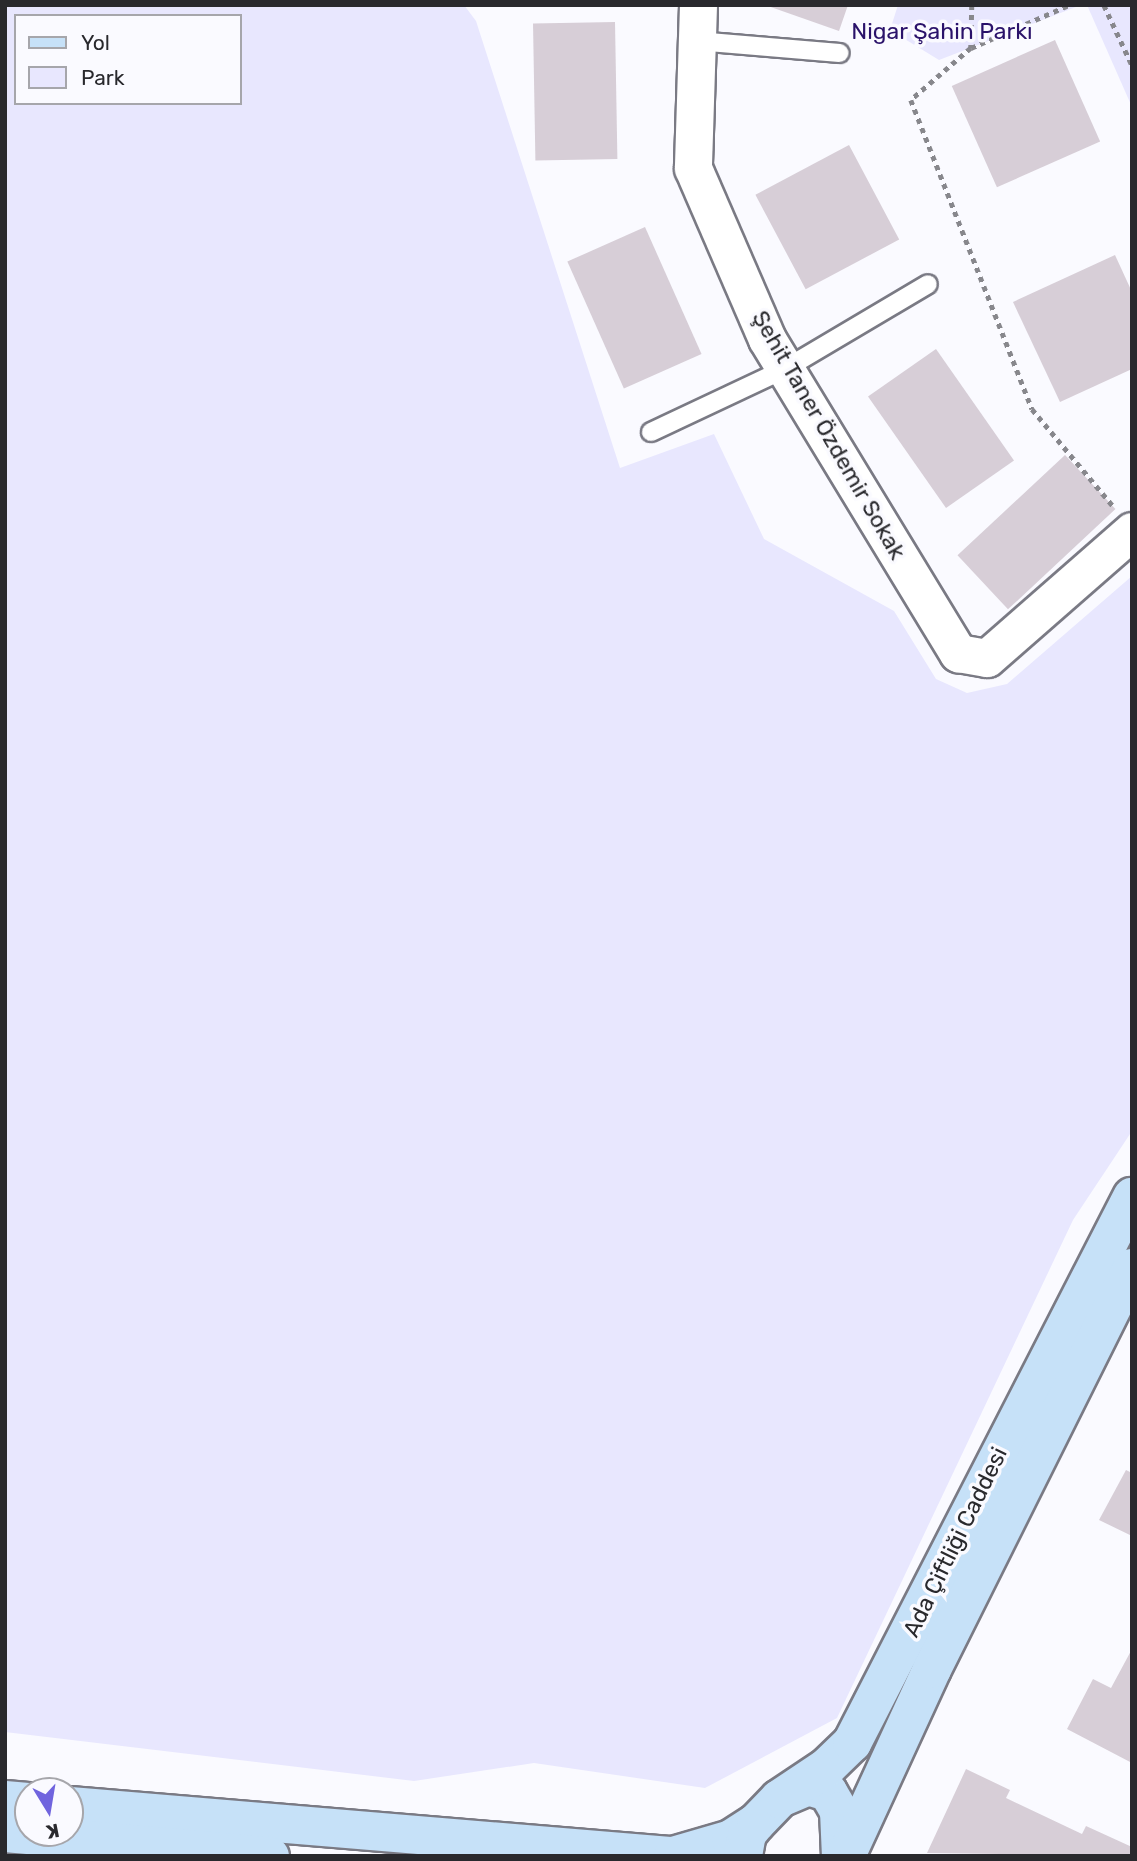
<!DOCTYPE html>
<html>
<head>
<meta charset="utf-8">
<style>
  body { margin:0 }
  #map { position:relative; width:1137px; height:1861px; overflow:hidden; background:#fafaff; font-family:Rubik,sans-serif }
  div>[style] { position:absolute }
  .green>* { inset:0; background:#e8e7fe }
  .building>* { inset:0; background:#d7ced7; transform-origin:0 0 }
  .path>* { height:4.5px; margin-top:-2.25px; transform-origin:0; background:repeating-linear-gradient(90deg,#87878c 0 5px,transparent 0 10px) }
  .roads { filter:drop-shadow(2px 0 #7a7a84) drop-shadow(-2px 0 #7a7a84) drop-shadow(0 2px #7a7a84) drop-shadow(0 -2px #7a7a84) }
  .lane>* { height:18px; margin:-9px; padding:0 9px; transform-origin:9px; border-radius:9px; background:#fff }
  .street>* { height:37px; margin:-18.5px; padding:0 18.5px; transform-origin:18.5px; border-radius:18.5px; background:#fff }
  .secondary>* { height:38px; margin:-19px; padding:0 19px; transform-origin:19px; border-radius:19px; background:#c6e1f8 }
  span { translate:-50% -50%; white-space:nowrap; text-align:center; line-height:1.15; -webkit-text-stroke:7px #fafaff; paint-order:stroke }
  .park-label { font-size:23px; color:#2a126a }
  .street-label { font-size:23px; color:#29292d }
  .frame { position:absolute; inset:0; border:7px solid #29292d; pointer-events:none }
  .legend { position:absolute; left:14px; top:14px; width:228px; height:91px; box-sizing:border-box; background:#fafaff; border:2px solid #a6a6ab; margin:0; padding:9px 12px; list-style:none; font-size:21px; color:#29292d }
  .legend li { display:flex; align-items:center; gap:14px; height:35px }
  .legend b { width:35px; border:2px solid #a6a6ab }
  .north { position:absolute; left:14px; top:1777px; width:70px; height:70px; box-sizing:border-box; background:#fafaff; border:2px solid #a6a6ab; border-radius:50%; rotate:169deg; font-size:19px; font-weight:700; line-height:28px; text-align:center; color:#29292d }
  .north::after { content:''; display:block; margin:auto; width:24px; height:32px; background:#7064de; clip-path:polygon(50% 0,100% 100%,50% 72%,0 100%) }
</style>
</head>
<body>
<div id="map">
  <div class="green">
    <div style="clip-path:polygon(evenodd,5px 5px,464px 5px,476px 21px,620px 468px,714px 434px,764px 539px,894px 611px,936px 679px,967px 693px,1007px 684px,1132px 576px,1132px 1131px,1073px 1220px,837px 1718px,705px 1788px,534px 1763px,414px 1781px,5px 1732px,5px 5px,16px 16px,240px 16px,240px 103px,16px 103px,16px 16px)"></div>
    <div style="clip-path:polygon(898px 5px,1081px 5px,939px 60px,890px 30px)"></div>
    <div style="clip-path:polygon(1087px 5px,1132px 5px,1132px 107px)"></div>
  </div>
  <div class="building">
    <div style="clip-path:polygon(765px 5px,848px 5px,839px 31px)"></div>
    <div style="left:615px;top:22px;width:137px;height:82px;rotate:89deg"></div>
    <div style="left:1055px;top:40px;width:111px;height:113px;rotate:66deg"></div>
    <div style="left:849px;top:145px;width:107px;height:106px;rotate:62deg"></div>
    <div style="left:645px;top:227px;width:139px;height:85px;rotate:66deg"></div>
    <div style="clip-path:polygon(1115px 255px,1132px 292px,1132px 369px,1060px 402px,1013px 302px)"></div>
    <div style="left:936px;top:349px;width:136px;height:83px;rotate:55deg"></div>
    <div style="left:1065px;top:455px;width:74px;height:147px;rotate:47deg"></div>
    <div style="clip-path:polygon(1126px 1470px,1132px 1473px,1132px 1536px,1099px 1520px)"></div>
    <div style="clip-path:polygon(1132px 1649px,1132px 1763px,1067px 1729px,1093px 1679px,1111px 1688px)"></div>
    <div style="clip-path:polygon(966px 1769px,1010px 1790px,1006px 1798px,1082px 1834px,1086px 1826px,1132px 1847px,1131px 1856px,927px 1853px)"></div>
  </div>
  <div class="path">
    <div style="left:972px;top:5px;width:43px;rotate:91.3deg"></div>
    <div style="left:971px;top:48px;width:79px;rotate:139.1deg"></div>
    <div style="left:911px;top:100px;width:332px;rotate:68.6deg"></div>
    <div style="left:1032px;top:409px;width:126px;rotate:50.1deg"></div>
    <div style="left:1104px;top:5px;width:66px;rotate:65deg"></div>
    <div style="left:971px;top:48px;width:107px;rotate:-23.7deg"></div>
  </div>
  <div class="roads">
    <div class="lane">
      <div style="left:697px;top:41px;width:143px;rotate:4.8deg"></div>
      <div style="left:651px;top:432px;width:148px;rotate:-25.2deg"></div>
      <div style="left:785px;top:369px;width:166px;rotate:-30.7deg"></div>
    </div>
    <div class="street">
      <div style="left:698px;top:5px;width:163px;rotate:91.8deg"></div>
      <div style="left:693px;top:168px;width:186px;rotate:66.6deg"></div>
      <div style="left:767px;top:339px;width:368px;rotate:58.7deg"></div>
      <div style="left:958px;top:653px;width:29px;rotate:10deg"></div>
      <div style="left:987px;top:658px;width:193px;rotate:-41.2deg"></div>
    </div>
    <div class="secondary">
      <div style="left:785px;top:1796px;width:25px;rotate:-23deg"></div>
      <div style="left:808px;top:1786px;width:21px;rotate:17deg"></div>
      <div style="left:828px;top:1792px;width:22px;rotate:60deg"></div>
      <div style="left:839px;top:1811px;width:45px;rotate:87.5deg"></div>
      <div style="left:5px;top:1800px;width:23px;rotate:5deg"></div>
      <div style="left:70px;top:1806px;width:602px;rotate:4.76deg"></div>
      <div style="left:5px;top:1833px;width:266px;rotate:5deg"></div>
      <div style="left:673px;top:1856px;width:60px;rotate:-16.3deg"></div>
      <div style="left:731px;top:1839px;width:30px;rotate:-33deg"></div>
      <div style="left:743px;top:1856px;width:22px;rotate:-80deg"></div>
      <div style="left:747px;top:1834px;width:14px;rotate:-51deg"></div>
      <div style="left:756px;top:1823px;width:33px;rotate:-46deg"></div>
      <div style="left:779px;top:1799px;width:58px;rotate:-33.7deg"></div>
      <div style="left:827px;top:1767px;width:35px;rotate:-44deg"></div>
      <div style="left:852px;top:1743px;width:614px;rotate:-62.85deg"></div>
      <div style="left:846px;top:1856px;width:206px;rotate:-65.3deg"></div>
      <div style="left:932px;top:1669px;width:448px;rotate:-63.5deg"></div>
    </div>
  </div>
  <div class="park-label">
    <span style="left:942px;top:31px">Nigar Şahin Parkı</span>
  </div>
  <div class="street-label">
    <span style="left:829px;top:435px;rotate:60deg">Şehit Taner Özdemir Sokak</span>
    <span style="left:955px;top:1542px;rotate:-64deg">Ada Çiftliği Caddesi</span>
  </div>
  <div class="frame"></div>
  <ul class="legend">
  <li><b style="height:9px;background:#c6e1f8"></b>Yol</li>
  <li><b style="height:19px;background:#e8e7fe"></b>Park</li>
  </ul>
  <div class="north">K</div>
</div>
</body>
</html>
